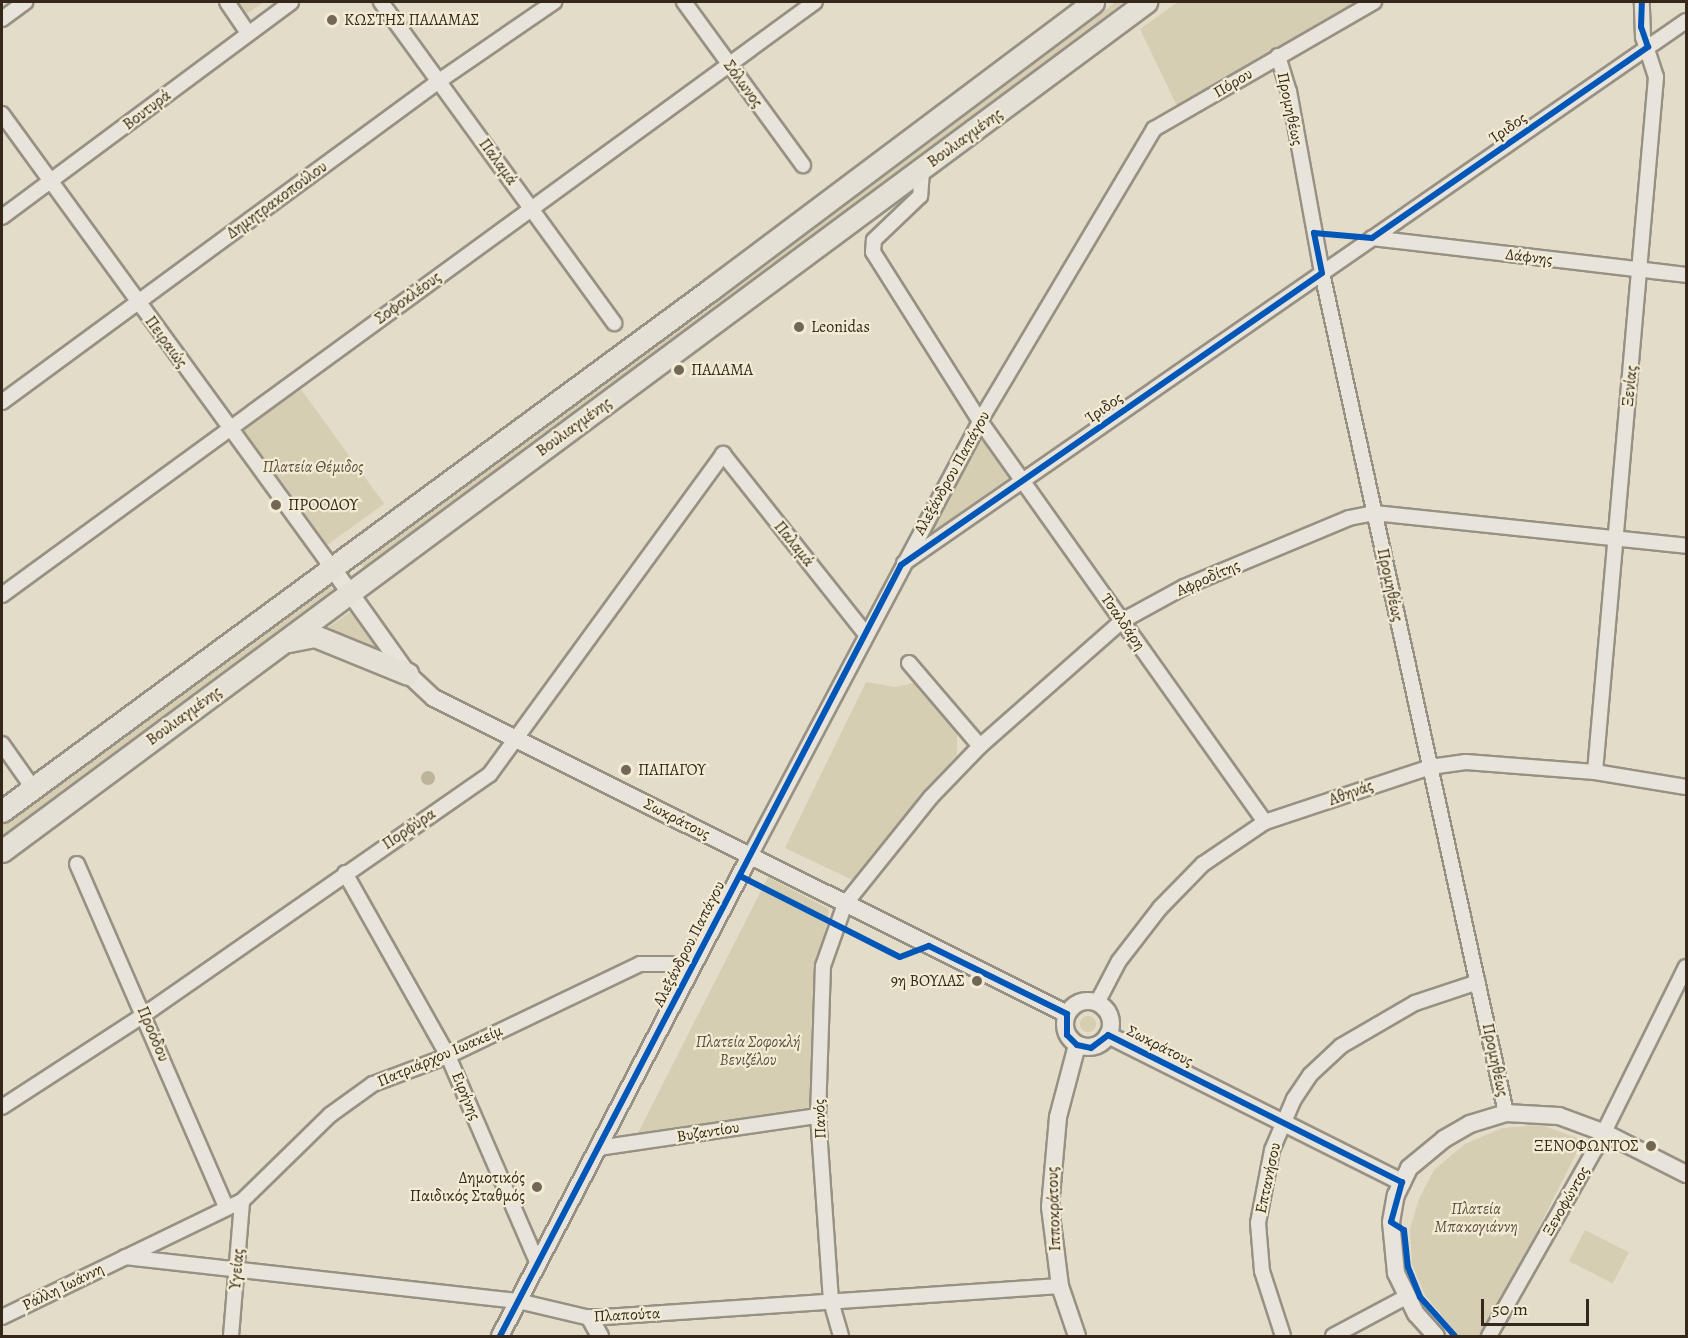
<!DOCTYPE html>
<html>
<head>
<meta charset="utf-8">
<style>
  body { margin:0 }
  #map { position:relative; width:1688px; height:1338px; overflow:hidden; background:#e2dcc8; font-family:Alegreya,serif }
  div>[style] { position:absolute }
  .green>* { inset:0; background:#d6ceb3; transform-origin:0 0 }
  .round { border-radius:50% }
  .water>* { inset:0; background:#beb49a }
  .roads { filter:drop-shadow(2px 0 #979184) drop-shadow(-2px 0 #979184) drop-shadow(0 2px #979184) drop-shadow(0 -2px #979184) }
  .minor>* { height:14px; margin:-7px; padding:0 7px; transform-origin:7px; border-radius:7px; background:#e8e4db }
  .tertiary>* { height:16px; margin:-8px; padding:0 8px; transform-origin:8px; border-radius:8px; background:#e8e4db }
  .tertiary>.ring { margin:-8px; padding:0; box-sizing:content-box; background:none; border:16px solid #e8e4db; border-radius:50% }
  .primary>* { height:21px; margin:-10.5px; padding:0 10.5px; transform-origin:10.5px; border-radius:10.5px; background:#e4e0d5 }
  .cycleway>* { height:6px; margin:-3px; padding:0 3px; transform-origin:3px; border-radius:3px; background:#0057b8 }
  .dots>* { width:16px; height:16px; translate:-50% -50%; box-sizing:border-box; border:3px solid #f3ecd4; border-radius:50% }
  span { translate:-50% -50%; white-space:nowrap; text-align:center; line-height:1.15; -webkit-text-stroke:4.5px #f3ecd4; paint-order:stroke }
  .poi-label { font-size:16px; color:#35281a }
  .left { translate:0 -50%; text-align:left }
  .right { translate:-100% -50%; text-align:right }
  .street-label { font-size:16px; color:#35281a }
  .park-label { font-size:16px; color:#5b4e3c; font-style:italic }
  .frame { position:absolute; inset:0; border:3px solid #35281a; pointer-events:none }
  .scale { position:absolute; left:1481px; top:1299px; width:108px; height:27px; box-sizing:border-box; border:3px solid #35281a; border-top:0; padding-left:8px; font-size:18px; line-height:21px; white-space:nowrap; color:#35281a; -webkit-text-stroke:4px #f3ecd4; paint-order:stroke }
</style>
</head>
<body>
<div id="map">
  <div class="green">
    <div style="clip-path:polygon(237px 2px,264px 2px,246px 14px)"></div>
    <div style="clip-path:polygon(1116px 2px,1123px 2px,1078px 40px,364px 568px,360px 563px)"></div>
    <div style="clip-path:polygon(1178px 2px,1358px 2px,1177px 106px,1140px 29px)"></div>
    <div style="left:300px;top:388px;width:143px;height:70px;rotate:54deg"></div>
    <div style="clip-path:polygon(984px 435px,1012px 476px,928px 535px,923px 531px)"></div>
    <div style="clip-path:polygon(326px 587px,333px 588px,324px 601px,2px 837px,2px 826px)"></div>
    <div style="clip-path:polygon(350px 612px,377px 647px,373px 651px,326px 629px)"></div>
    <div style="clip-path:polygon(866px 682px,896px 687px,913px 683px,957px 734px,957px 755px,901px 819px,857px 882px,785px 848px)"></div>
    <div style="clip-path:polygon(768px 877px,829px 909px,812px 1012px,810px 1107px,637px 1135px)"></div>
    <div class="round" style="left:1080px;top:1016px;width:16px;height:16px"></div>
    <div style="clip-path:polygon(1541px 1125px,1583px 1140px,1484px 1336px,1459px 1336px,1425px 1295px,1412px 1264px,1410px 1229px,1419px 1199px,1434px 1170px,1465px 1144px,1502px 1128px)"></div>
    <div style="left:1585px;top:1230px;width:49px;height:35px;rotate:27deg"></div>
  </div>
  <div class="water">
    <div class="round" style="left:421px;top:771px;width:14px;height:14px"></div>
  </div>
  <div class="roads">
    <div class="minor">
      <div style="left:227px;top:2px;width:37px;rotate:56deg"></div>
      <div style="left:381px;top:2px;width:397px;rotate:54deg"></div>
      <div style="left:684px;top:2px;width:202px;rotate:53.9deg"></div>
      <div style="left:2px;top:19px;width:29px;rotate:-36deg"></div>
      <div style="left:1278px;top:56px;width:37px;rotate:73deg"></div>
      <div style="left:1289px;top:91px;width:185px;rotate:79.7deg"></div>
      <div style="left:1322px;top:273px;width:860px;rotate:77.64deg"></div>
      <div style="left:2px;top:114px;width:563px;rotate:53.97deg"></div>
      <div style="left:922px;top:170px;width:26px;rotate:94deg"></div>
      <div style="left:920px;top:196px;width:64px;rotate:136.3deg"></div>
      <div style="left:874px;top:240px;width:12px;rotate:95deg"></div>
      <div style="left:873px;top:252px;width:200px;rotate:57.7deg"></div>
      <div style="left:980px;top:421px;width:492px;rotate:54.6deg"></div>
      <div style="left:2px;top:217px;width:360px;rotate:-36.6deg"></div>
      <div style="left:1372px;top:238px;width:316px;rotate:6.7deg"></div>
      <div style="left:2px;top:402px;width:542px;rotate:-36.3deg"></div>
      <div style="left:439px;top:81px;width:140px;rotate:-34.5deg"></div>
      <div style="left:904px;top:563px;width:951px;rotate:-34.73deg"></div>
      <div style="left:2px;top:595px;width:1006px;rotate:-36.11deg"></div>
      <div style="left:909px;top:663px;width:109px;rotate:49.5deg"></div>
      <div style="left:2px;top:744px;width:54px;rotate:54.8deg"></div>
      <div style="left:1595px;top:772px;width:698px;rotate:-84.98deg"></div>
      <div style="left:1656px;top:77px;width:42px;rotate:-108deg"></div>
      <div style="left:1643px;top:37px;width:35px;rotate:-92deg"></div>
      <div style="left:750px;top:856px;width:492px;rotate:-62.1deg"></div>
      <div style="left:980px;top:421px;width:340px;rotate:-59.2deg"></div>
      <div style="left:1154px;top:129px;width:254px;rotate:-30deg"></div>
      <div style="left:77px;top:864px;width:374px;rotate:66.5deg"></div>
      <div style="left:345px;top:873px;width:210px;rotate:60.6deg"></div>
      <div style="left:448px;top:1056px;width:227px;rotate:66.6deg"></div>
      <div style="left:1097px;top:1003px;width:47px;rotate:-62.4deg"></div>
      <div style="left:1119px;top:961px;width:67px;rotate:-52.3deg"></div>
      <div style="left:1160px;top:908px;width:62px;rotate:-45.7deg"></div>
      <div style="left:1203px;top:864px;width:75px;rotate:-34.1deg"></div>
      <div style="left:1265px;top:822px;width:174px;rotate:-18.4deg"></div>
      <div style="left:1430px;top:767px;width:36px;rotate:-8deg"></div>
      <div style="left:1466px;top:762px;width:129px;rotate:4.4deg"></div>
      <div style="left:1595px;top:772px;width:92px;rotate:9.4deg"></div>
      <div style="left:2px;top:1107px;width:171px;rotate:-33deg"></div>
      <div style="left:145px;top:1014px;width:420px;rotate:-34.8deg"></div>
      <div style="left:490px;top:774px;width:396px;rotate:-53.9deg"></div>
      <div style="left:723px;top:454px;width:228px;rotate:51.6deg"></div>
      <div style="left:598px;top:1148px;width:222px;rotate:-8.3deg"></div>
      <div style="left:125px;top:1257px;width:395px;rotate:6.4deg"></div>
      <div style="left:518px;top:1301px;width:74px;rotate:13.3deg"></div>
      <div style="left:590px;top:1318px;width:471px;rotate:-3.9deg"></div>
      <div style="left:2px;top:1317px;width:267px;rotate:-25.8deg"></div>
      <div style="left:242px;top:1201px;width:123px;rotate:-44.3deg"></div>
      <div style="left:330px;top:1115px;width:53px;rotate:-35.8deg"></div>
      <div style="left:373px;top:1084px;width:80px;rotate:-20.5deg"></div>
      <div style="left:448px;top:1056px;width:213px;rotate:-25.6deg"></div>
      <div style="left:640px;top:964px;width:30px"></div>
      <div style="left:670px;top:964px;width:21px;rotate:29deg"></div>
      <div style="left:231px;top:1336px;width:135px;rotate:-85.3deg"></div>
      <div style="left:841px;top:1336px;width:36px;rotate:-106deg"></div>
      <div style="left:831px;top:1301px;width:185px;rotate:-94deg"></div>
      <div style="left:818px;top:1116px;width:150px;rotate:-88.1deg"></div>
      <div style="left:823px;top:966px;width:66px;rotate:-70.5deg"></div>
      <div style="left:845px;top:904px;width:137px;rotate:-51.2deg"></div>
      <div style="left:931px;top:797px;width:71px;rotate:-46.1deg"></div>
      <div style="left:980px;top:746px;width:189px;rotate:-41.4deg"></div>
      <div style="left:1122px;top:621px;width:71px;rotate:-28.7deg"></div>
      <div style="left:1184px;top:587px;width:179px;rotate:-22.7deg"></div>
      <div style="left:1349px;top:518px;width:25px;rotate:-11deg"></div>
      <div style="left:1374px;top:513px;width:314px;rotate:6deg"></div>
      <div style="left:1283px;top:1336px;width:68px;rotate:-107.9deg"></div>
      <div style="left:1262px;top:1271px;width:48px;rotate:-94.8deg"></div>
      <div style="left:1258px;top:1223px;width:74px;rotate:-79.1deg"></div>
      <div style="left:1272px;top:1150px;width:56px;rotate:-66.7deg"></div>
      <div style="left:1294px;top:1099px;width:29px;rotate:-56deg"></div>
      <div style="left:1310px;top:1075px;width:42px;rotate:-43.1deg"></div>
      <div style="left:1341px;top:1046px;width:86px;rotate:-30.2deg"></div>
      <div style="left:1415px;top:1003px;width:66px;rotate:-18.4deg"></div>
      <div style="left:1333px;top:1336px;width:83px;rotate:-28.1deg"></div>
      <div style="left:1489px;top:1336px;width:216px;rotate:-60.4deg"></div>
      <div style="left:1596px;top:1148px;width:202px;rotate:-63.6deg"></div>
    </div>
    <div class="tertiary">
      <div style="left:333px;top:569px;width:129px;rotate:54.5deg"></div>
      <div style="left:408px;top:674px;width:35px;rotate:43deg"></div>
      <div style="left:434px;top:698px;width:707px;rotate:26.53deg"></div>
      <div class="ring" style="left:1065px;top:1001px;width:30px;height:30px"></div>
      <div style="left:1108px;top:1035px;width:329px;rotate:26.6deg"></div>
      <div style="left:590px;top:1318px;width:21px;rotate:61deg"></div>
      <div style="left:500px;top:1336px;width:541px;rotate:-62.49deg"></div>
      <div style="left:1077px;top:1336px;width:53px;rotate:-108.8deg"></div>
      <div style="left:1060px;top:1286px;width:80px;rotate:-97.2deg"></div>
      <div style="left:1050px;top:1207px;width:90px;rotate:-84.9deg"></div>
      <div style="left:1058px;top:1117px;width:74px;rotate:-75.2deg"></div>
      <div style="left:1436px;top:1336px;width:30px;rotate:-132deg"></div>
      <div style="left:1416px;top:1314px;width:46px;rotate:-116deg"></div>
      <div style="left:1396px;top:1273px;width:51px;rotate:-95.6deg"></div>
      <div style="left:1391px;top:1222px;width:27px;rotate:-80deg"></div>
      <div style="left:1396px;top:1195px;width:30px;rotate:-64deg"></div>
      <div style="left:1409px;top:1168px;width:45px;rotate:-39.6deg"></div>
      <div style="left:1444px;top:1139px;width:30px;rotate:-30deg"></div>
      <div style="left:1470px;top:1124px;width:38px;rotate:-17deg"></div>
      <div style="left:1506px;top:1113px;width:53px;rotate:3.2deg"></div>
      <div style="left:1559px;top:1116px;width:49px;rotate:20.3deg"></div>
      <div style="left:1605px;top:1133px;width:91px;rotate:26.8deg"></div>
    </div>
    <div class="primary">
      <div style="left:289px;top:641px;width:26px;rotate:-11deg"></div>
      <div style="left:315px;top:636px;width:100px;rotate:22.2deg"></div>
      <div style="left:2px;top:811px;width:879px;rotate:-36.35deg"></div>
      <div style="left:710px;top:290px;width:479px;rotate:-36.9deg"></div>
      <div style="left:2px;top:851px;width:1425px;rotate:-36.58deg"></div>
    </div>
  </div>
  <div class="cycleway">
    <div style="left:740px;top:876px;width:179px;rotate:26.9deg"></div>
    <div style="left:900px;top:957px;width:31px;rotate:-21deg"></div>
    <div style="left:929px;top:946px;width:154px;rotate:26.2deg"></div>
    <div style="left:1067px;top:1014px;width:21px;rotate:90deg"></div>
    <div style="left:1067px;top:1035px;width:14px;rotate:45deg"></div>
    <div style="left:1077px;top:1045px;width:14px;rotate:12deg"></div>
    <div style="left:1091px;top:1048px;width:21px;rotate:-37deg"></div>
    <div style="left:1108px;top:1035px;width:329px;rotate:26.6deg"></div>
    <div style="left:1402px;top:1182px;width:41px;rotate:105.4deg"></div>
    <div style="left:1391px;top:1222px;width:15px;rotate:32deg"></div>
    <div style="left:1404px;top:1230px;width:37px;rotate:84deg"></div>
    <div style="left:1408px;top:1267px;width:32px;rotate:68deg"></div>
    <div style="left:1420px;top:1297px;width:52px;rotate:48.1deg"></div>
    <div style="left:500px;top:1336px;width:869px;rotate:-62.52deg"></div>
    <div style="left:901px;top:565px;width:512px;rotate:-34.74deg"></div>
    <div style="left:1322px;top:273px;width:41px;rotate:-101.3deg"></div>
    <div style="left:1314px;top:233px;width:58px;rotate:4.9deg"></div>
    <div style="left:1372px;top:238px;width:336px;rotate:-34.7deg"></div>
    <div style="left:1648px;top:47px;width:21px;rotate:-109deg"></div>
    <div style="left:1641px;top:27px;width:25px;rotate:-88deg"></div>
  </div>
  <div class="dots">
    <div style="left:332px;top:20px;background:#726757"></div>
    <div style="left:799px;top:327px;background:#726757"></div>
    <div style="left:679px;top:370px;background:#726757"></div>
    <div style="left:276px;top:505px;background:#726757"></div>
    <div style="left:626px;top:770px;background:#726757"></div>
    <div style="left:977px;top:981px;background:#726757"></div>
    <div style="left:1651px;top:1146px;background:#726757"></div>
    <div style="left:537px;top:1187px;background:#726757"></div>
  </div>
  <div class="poi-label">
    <span class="left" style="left:344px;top:20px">ΚΩΣΤΗΣ ΠΑΛΑΜΑΣ</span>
    <span class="left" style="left:811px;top:327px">Leonidas</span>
    <span class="left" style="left:691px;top:370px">ΠΑΛΑΜΑ</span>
    <span class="left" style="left:288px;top:505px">ΠΡΟΟΔΟΥ</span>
    <span class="left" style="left:638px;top:770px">ΠΑΠΑΓΟΥ</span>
    <span class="right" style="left:965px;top:981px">9η ΒΟΥΛΑΣ</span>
    <span class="right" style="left:1639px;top:1146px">ΞΕΝΟΦΩΝΤΟΣ</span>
    <span class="right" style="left:525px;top:1187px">Δημοτικός<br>Παιδικός Σταθμός</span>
  </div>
  <div class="street-label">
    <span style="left:1233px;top:83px;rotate:-31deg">Πόρου</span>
    <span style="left:743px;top:84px;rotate:54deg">Σόλωνος</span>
    <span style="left:1290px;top:109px;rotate:78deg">Προμηθέως</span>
    <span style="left:147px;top:110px;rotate:-37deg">Βουτυρά</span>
    <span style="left:1508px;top:128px;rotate:-35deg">Ίριδος</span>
    <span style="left:965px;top:138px;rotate:-36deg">Βουλιαγμένης</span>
    <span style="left:498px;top:162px;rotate:54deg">Παλαμά</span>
    <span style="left:277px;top:200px;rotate:-36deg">Δημητρακοπούλου</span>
    <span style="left:1529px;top:257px;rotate:7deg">Δάφνης</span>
    <span style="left:408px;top:298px;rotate:-36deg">Σοφοκλέους</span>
    <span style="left:166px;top:342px;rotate:54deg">Πειραιώς</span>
    <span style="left:1630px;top:386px;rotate:-84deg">Ξενίας</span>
    <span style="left:1104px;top:408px;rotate:-35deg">Ίριδος</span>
    <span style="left:574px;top:427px;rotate:-36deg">Βουλιαγμένης</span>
    <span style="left:952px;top:473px;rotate:-61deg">Αλεξάνδρου Παπάγου</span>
    <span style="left:794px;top:544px;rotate:51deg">Παλαμά</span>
    <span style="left:1208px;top:578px;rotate:-24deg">Αφροδίτης</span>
    <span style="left:1390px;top:585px;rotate:78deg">Προμηθέως</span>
    <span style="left:1123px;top:622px;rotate:55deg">Τσαλδάρη</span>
    <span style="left:184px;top:716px;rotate:-36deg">Βουλιαγμένης</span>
    <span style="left:1351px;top:793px;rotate:-20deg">Αθηνάς</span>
    <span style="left:677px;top:819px;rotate:27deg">Σωκράτους</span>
    <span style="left:409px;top:829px;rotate:-34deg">Πορφύρα</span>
    <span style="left:689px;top:944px;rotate:-63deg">Αλεξάνδρου Παπάγου</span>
    <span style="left:153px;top:1034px;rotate:67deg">Προόδου</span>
    <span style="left:1160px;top:1046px;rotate:27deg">Σωκράτους</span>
    <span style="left:440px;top:1056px;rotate:-23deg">Πατριάρχου Ιωακείμ</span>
    <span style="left:1495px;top:1060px;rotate:78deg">Προμηθέως</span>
    <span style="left:466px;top:1096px;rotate:67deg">Ειρήνης</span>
    <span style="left:820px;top:1119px;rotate:-92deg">Πανός</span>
    <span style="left:708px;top:1132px;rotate:-9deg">Βυζαντίου</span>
    <span style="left:1268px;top:1178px;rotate:-78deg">Επτανήσου</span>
    <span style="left:1566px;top:1201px;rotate:-60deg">Ξενοφώντος</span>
    <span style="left:1054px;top:1209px;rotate:-92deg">Ιπποκράτους</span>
    <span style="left:237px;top:1269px;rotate:-85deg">Υγείας</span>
    <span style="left:63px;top:1287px;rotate:-26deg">Ράλλη Ιωάννη</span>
    <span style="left:627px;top:1315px;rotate:-3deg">Πλαπούτα</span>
  </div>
  <div class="park-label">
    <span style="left:313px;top:467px">Πλατεία Θέμιδος</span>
    <span style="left:748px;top:1051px">Πλατεία Σοφοκλή<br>Βενιζέλου</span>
    <span style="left:1476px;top:1218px">Πλατεία<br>Μπακογιάννη</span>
  </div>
  <div class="frame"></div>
  <div class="scale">50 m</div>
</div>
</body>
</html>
